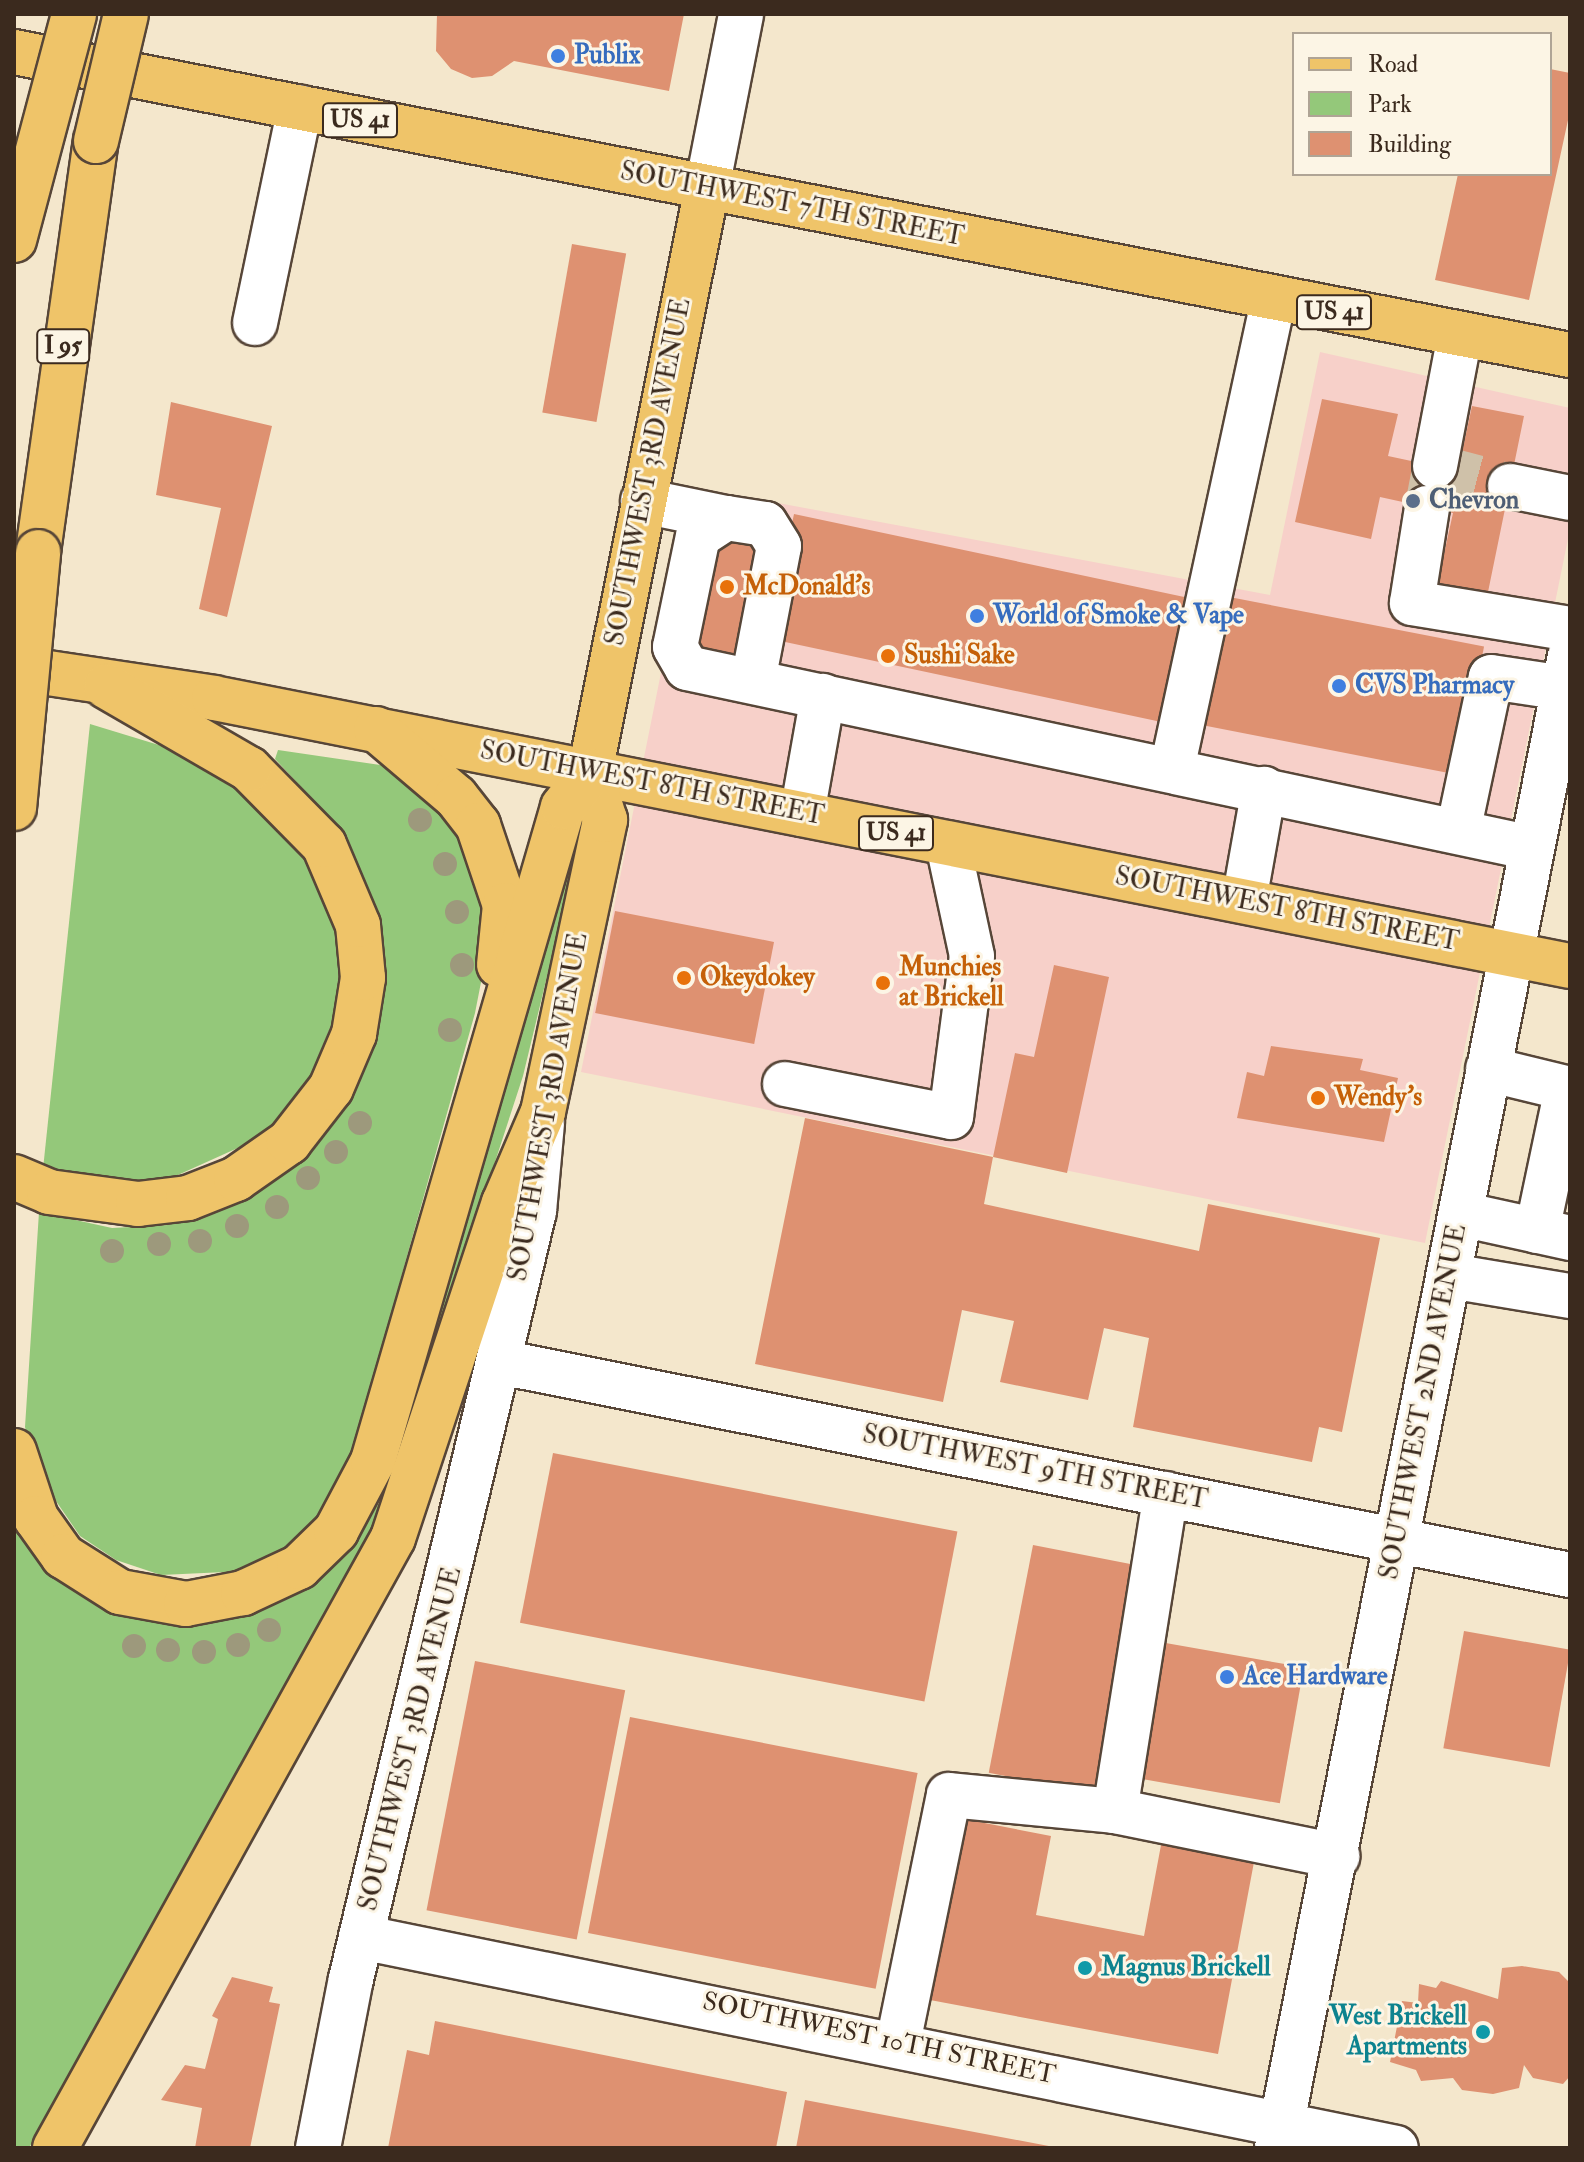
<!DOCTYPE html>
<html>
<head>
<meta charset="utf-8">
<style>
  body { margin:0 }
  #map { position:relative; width:1584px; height:2162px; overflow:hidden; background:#f4e7cc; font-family:"IM FELL Double Pica",serif }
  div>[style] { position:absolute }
  .built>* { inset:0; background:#f7d0c9 }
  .green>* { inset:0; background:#94c87a }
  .building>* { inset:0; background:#de9171; transform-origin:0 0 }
  .minor-tunnel>* { height:44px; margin-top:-22px; transform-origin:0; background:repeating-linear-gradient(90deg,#cfc1a9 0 44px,transparent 0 66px) }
  .roads { filter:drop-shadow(2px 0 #574638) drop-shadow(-2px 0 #574638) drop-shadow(0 2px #574638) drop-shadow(0 -2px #574638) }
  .minor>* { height:44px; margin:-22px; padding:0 22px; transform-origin:22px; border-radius:22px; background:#fff }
  .major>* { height:44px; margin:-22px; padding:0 22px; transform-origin:22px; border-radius:22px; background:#efc469 }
  .highway>* { height:44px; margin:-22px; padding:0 22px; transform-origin:22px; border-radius:22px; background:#efc469 }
  .bridges { filter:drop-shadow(2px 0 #574638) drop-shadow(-2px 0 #574638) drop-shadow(0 2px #574638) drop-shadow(0 -2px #574638) }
  .highway-bridge>* { height:44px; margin:-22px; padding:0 22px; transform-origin:22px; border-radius:22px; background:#efc469 }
  .trees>* { width:24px; height:24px; margin:-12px; border-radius:50%; background:#9d997c }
  .dots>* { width:22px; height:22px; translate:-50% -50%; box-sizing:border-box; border:4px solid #fcf5e5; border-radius:50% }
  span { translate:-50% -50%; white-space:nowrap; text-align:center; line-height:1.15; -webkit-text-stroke:6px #fcf5e5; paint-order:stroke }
  .shield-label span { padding:2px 6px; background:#fcf5e5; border:2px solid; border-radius:6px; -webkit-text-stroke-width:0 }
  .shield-label { font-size:24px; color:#3b2a1e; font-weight:700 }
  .shop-label { font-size:26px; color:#366cbe; font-weight:700 }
  .left { translate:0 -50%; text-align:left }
  .street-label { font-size:26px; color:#3b2a1e }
  .service-label { font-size:26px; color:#4e5e75; font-weight:700 }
  .food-label { font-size:26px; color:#c56008; font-weight:700 }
  .culture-label { font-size:26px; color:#0d838f; font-weight:700 }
  .right { translate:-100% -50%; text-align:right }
  .frame { position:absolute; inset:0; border:16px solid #3b2a1e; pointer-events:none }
  .legend { position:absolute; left:1292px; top:32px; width:260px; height:144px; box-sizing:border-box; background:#fcf5e5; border:2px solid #afa495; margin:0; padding:10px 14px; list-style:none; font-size:24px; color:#3b2a1e }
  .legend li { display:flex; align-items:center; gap:16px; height:40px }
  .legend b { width:40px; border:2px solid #afa495 }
</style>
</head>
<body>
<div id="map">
  <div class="built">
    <div style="clip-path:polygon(1320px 352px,1570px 408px,1570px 529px,1425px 1243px,581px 1072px,698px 488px,1270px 595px)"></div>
  </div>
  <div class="green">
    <div style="clip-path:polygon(90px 724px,208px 760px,296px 833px,341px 941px,341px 1002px,301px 1098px,260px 1138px,169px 1179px,113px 1184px,43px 1169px)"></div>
    <div style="clip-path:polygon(278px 750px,387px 766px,451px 813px,492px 926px,475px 1013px,344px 1482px,316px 1524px,284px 1553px,247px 1571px,161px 1575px,116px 1560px,80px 1536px,36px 1472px,25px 1427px,39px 1212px,112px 1228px,168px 1225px,251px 1198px,302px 1158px,379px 936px,342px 831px,275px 759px)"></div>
    <div style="clip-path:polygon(565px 849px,577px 852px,523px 1076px,377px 1524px,29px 2148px,14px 2148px,14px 1514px,148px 1616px,350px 1543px,379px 1503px,400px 1443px)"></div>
  </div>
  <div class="building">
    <div style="clip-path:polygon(437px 14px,684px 14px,669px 91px,514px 61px,492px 76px,472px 78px,451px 69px,436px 51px)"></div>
    <div style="clip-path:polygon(1550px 69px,1570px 73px,1570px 111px,1529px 300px,1435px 280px,1458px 174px,1550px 174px)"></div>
    <div style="left:572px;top:244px;width:55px;height:171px;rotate:10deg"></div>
    <div style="clip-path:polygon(1322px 399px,1398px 414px,1388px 456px,1458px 471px,1472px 406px,1524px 416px,1487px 597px,1437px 586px,1453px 513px,1380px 497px,1371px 539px,1295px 522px)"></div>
    <div style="clip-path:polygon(171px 402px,272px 426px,227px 617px,199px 609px,221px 508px,156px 495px)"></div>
    <div style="left:794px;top:514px;width:405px;height:127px;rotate:12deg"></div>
    <div style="clip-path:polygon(713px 532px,761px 533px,737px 655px,683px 645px)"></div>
    <div style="left:1219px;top:595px;width:270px;height:131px;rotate:11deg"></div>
    <div style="left:615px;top:911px;width:162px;height:104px;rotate:11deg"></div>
    <div style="clip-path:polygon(1054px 965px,1109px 977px,1067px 1173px,993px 1157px,1015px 1053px,1034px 1057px)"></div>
    <div style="clip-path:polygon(1271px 1046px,1363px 1059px,1360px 1070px,1398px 1078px,1384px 1142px,1237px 1118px,1247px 1072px,1264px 1076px)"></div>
    <div style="clip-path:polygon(805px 1118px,993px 1157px,984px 1204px,1199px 1251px,1208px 1204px,1380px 1238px,1342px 1432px,1319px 1427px,1312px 1462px,1133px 1427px,1149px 1338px,1104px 1328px,1088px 1400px,1000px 1382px,1014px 1321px,962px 1310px,943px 1402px,755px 1364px)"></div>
    <div style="left:553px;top:1453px;width:412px;height:173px;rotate:11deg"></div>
    <div style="left:1033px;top:1545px;width:107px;height:232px;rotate:11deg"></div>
    <div style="left:1464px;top:1631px;width:108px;height:119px;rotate:10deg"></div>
    <div style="left:1160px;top:1642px;width:146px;height:138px;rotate:10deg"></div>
    <div style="left:475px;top:1661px;width:153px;height:254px;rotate:11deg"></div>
    <div style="left:630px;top:1717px;width:293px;height:220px;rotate:11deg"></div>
    <div style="clip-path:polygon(964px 1819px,1051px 1836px,1036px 1915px,1144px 1936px,1164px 1829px,1257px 1846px,1218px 2054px,930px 2000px)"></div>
    <div style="clip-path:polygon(1522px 1966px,1559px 1972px,1570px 1983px,1570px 2076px,1563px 2084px,1533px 2078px,1524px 2065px,1519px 2088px,1493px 2094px,1462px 2090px,1453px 2078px,1421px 2081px,1416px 2070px,1390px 2062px,1402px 2001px,1418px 2003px,1419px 1984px,1436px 1988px,1441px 1981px,1498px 1999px,1502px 1968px)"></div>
    <div style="clip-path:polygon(232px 1977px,273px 1987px,269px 2002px,280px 2004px,250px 2148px,195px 2148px,202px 2108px,161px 2100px,185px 2065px,205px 2069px,218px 2019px,212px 2016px)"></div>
    <div style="clip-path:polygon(435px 2021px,787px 2092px,776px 2148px,388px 2148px,407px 2050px,429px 2055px)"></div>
    <div style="clip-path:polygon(805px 2100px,1054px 2147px,1054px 2148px,796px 2148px)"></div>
  </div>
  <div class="minor-tunnel">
    <div style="left:1428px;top:501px;width:36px;rotate:-79deg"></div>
    <div style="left:1435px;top:466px;width:78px;rotate:14.9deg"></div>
  </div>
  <div class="roads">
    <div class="minor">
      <div style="left:707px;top:188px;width:177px;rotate:-78.9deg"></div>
      <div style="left:255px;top:323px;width:220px;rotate:-78.2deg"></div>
      <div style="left:1435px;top:466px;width:133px;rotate:-79.2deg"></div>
      <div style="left:1510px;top:486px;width:61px;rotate:11.3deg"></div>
      <div style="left:643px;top:501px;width:85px;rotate:11.6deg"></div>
      <div style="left:1427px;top:508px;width:96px;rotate:99deg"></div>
      <div style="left:1412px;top:603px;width:160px;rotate:9.3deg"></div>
      <div style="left:753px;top:681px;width:137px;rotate:-79.1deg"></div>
      <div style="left:779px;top:546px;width:26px;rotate:-122deg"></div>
      <div style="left:765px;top:524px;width:39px;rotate:-171deg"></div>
      <div style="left:726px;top:518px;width:33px;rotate:147deg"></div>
      <div style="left:698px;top:536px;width:113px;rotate:101.7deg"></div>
      <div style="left:675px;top:647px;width:24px;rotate:60deg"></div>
      <div style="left:687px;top:668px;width:864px;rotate:12.03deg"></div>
      <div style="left:1172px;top:769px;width:480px;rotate:-77.8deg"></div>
      <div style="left:802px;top:814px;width:120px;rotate:-79.9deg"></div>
      <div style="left:1459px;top:827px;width:153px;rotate:-78deg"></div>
      <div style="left:1491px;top:677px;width:74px;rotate:8.6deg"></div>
      <div style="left:1244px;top:901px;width:114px;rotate:-79.9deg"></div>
      <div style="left:1488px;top:1069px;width:84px;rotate:13.7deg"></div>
      <div style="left:785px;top:1084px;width:169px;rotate:11.2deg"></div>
      <div style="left:951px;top:1117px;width:162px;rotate:-82.6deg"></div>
      <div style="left:972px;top:956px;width:115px;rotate:-102.1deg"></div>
      <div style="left:1461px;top:1214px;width:112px;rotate:12.4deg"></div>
      <div style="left:1537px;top:1231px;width:145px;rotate:-78.1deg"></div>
      <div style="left:1450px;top:1276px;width:122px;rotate:9.5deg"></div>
      <div style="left:500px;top:1362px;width:1091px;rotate:11.26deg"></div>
      <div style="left:1115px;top:1811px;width:227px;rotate:11.5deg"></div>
      <div style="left:361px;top:1937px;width:1056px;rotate:11.52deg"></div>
      <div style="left:898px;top:2043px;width:253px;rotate:-78.4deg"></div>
      <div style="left:949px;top:1795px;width:167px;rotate:5.5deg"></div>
      <div style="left:1115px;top:1811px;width:321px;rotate:-80.9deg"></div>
      <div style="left:318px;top:2148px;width:172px;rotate:-79deg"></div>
      <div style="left:351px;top:1979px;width:790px;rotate:-76.6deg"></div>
      <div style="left:534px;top:1211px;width:88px;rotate:-84.8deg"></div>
      <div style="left:1277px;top:2148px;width:1520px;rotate:-78.89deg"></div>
    </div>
    <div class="major">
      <div style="left:14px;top:52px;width:1585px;rotate:11.02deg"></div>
      <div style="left:14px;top:668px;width:202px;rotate:8.5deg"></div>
      <div style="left:214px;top:698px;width:1382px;rotate:11.18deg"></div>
      <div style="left:543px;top:1112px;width:299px;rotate:-78deg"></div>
      <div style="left:605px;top:820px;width:50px;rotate:-107.4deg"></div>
      <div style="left:590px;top:772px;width:596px;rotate:-78.67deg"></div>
    </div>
    <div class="highway">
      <div style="left:38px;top:552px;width:415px;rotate:-82deg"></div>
      <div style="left:376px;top:729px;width:105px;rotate:40.4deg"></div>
      <div style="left:456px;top:797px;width:36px;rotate:52deg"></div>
      <div style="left:478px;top:825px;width:84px;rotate:71.4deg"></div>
      <div style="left:505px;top:905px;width:60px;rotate:95.7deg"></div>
      <div style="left:14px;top:1177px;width:38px;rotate:23deg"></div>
      <div style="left:49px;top:1192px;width:90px;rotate:7.7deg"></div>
      <div style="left:138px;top:1204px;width:50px;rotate:-6.8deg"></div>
      <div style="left:188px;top:1198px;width:52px;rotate:-21.6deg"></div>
      <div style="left:236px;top:1179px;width:65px;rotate:-34.9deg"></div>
      <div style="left:289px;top:1142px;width:68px;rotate:-52.1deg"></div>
      <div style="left:331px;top:1088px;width:59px;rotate:-66.9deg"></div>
      <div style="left:354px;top:1034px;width:57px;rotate:-80.9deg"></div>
      <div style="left:363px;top:978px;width:53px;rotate:-95.4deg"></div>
      <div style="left:358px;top:925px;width:87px;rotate:-113deg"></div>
      <div style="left:324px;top:845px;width:107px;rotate:-134.6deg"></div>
      <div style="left:249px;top:769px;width:165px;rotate:-149.9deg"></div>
      <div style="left:14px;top:1451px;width:71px;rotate:71.8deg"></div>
      <div style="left:36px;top:1518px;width:47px;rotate:54.6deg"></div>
      <div style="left:63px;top:1556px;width:67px;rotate:32.3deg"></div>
      <div style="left:120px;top:1592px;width:67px;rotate:10.3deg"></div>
      <div style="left:186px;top:1604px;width:58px;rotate:-10.9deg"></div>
      <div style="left:243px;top:1593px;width:62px;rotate:-24.9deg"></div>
      <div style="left:299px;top:1567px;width:52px;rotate:-44.2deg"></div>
      <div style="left:336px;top:1531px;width:79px;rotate:-62.1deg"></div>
      <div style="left:373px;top:1461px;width:681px;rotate:-73.8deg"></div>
      <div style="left:563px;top:807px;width:44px;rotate:-52.4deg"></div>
      <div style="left:55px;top:2148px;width:697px;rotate:-61.01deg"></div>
      <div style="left:393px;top:1538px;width:353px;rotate:-71.7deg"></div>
      <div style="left:504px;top:1203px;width:99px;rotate:-66.8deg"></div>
    </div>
  </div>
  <div class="bridges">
    <div class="highway-bridge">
      <div style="left:96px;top:141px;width:130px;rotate:-76.7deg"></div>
      <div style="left:14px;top:240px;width:234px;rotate:-75.1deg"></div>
      <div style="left:14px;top:808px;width:257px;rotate:-84.6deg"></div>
    </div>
  </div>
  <div class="trees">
    <div style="left:420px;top:820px"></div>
    <div style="left:445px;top:864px"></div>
    <div style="left:457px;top:912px"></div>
    <div style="left:462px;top:965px"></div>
    <div style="left:450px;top:1030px"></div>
    <div style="left:360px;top:1123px"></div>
    <div style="left:336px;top:1152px"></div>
    <div style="left:308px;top:1178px"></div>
    <div style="left:277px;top:1207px"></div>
    <div style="left:237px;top:1226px"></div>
    <div style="left:200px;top:1241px"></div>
    <div style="left:159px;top:1244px"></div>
    <div style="left:112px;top:1251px"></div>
    <div style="left:269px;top:1630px"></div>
    <div style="left:238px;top:1645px"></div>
    <div style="left:134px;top:1646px"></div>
    <div style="left:168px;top:1650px"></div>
    <div style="left:204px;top:1652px"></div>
  </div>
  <div class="dots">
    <div style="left:558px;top:56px;background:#3f7fe0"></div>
    <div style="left:1413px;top:501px;background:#5c6f8a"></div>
    <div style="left:727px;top:587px;background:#e8710a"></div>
    <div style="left:977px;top:616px;background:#3f7fe0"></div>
    <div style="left:888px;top:656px;background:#e8710a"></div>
    <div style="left:1339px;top:686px;background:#3f7fe0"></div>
    <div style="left:684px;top:978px;background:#e8710a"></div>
    <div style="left:883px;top:983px;background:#e8710a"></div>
    <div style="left:1318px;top:1098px;background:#e8710a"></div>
    <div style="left:1227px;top:1677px;background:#3f7fe0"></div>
    <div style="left:1085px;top:1968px;background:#0f9aa8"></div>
    <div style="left:1483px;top:2032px;background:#0f9aa8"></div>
  </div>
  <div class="shield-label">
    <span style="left:360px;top:120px">US 41</span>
    <span style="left:1334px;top:312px">US 41</span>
    <span style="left:63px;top:346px">I 95</span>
    <span style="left:896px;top:833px">US 41</span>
  </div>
  <div class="shop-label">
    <span class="left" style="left:574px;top:56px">Publix</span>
    <span class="left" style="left:993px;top:616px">World of Smoke &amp; Vape</span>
    <span class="left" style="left:1355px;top:686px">CVS Pharmacy</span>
    <span class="left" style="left:1243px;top:1677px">Ace Hardware</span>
  </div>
  <div class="street-label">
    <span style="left:792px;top:205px;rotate:11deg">SOUTHWEST 7TH STREET</span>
    <span style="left:649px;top:472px;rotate:-79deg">SOUTHWEST 3RD AVENUE</span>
    <span style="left:652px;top:784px;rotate:11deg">SOUTHWEST 8TH STREET</span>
    <span style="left:1287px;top:910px;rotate:11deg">SOUTHWEST 8TH STREET</span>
    <span style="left:549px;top:1107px;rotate:-80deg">SOUTHWEST 3RD AVENUE</span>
    <span style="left:1424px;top:1402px;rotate:-79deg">SOUTHWEST 2ND AVENUE</span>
    <span style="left:1035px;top:1468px;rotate:11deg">SOUTHWEST 9TH STREET</span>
    <span style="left:411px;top:1739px;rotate:-76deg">SOUTHWEST 3RD AVENUE</span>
    <span style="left:879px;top:2039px;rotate:12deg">SOUTHWEST 10TH STREET</span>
  </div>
  <div class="service-label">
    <span class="left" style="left:1429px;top:501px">Chevron</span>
  </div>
  <div class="food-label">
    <span class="left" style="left:743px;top:587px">McDonald's</span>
    <span class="left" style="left:904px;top:656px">Sushi Sake</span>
    <span class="left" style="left:899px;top:983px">Munchies<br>at Brickell</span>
    <span class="left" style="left:700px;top:978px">Okeydokey</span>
    <span class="left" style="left:1334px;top:1098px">Wendy's</span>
  </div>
  <div class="culture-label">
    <span class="left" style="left:1101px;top:1968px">Magnus Brickell</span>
    <span class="right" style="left:1467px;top:2032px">West Brickell<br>Apartments</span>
  </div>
  <div class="frame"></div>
  <ul class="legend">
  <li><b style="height:10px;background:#efc469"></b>Road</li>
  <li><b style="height:22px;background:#94c87a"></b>Park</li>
  <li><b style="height:22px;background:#de9171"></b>Building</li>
  </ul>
</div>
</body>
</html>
